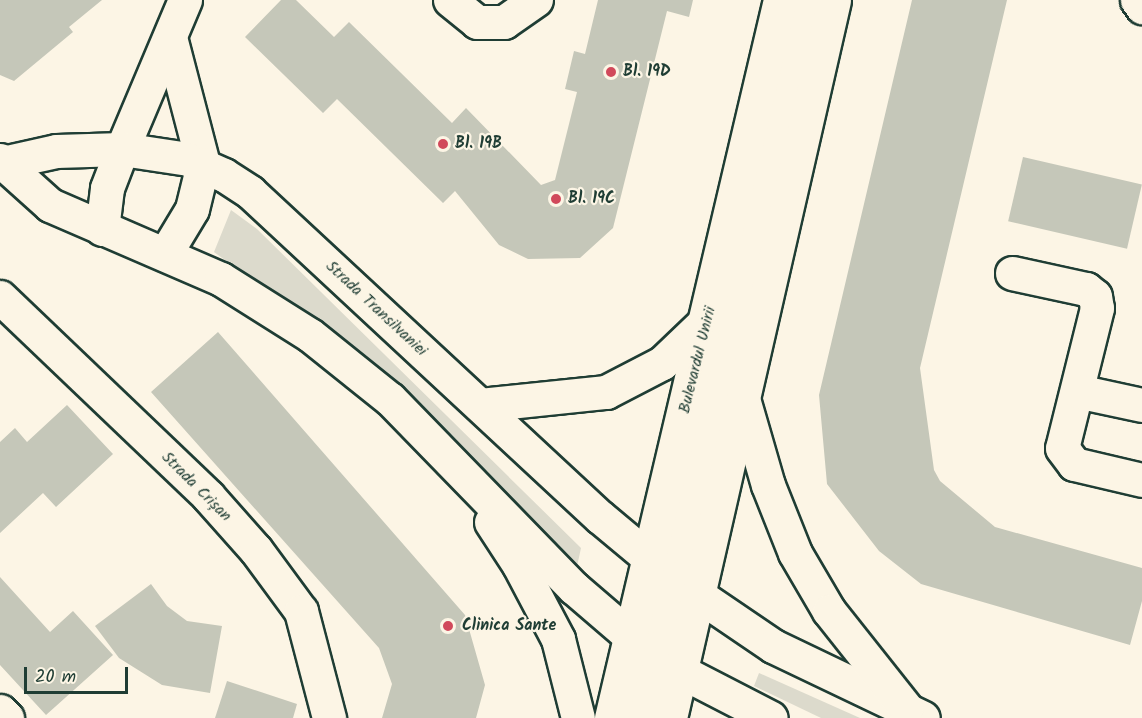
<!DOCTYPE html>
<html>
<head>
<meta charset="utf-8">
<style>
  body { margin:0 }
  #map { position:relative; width:1142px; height:718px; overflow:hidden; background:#fcf5e5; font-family:Kalam,sans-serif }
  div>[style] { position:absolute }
  .green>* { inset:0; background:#dcdacc }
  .building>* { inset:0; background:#c5c7b9; transform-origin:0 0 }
  .roads { filter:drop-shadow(2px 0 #1f3d34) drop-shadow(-2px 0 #1f3d34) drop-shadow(0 2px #1f3d34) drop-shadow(0 -2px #1f3d34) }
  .minor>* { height:33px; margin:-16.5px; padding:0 16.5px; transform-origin:16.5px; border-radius:16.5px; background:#fcf5e5 }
  .major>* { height:33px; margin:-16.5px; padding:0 16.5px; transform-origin:16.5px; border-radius:16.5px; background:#fcf5e5 }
  .dots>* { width:16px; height:16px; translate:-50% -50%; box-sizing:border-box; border:3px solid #fcf5e5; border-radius:50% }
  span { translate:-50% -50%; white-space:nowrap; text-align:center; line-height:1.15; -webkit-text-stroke:4.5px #fcf5e5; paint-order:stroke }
  .poi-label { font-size:16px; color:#1f3d34; font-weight:700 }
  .left { translate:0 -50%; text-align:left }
  .street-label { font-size:16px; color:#1f3d34 }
  .scale { position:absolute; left:24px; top:667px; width:104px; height:27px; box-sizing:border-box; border:3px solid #1f3d34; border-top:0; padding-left:8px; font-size:18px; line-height:21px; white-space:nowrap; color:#1f3d34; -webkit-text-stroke:4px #fcf5e5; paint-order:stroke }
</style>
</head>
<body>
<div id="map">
  <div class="green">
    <div style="clip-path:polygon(231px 210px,257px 229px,581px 548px,576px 571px,293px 310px,214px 252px)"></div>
    <div style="clip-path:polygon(759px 673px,860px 718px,821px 718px,754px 686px)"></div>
  </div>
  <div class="building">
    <div style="clip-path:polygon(0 0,102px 0,69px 27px,73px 32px,14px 81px,0 75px)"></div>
    <div style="clip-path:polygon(281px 0,296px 0,334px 37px,349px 22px,452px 123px,466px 108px,541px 185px,555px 180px,577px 92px,565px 89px,574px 51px,585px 54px,598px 0,693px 0,689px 17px,667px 11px,613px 228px,580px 258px,528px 259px,499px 245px,455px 191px,443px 203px,337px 99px,323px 113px,245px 37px)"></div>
    <div style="clip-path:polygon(912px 0,1007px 0,920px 368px,934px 470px,940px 481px,995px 527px,1142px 568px,1142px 601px,1130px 645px,921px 584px,879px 551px,827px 484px,819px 395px)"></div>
    <div style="left:1023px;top:157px;width:122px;height:66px;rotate:13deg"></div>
    <div style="clip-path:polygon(218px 332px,465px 615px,485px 685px,476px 718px,382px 718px,392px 684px,379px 648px,151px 392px)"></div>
    <div style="clip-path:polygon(67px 405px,113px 454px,56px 507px,43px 493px,0 533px,0 442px,15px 428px,27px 442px)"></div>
    <div style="clip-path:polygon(0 577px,50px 632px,73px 611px,113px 655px,46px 715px,0 665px)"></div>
    <div style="clip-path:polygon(151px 584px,167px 606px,187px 621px,222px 626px,210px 693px,162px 685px,119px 658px,95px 626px)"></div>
    <div style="clip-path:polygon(227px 681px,297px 704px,293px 718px,215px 718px)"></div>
  </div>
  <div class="roads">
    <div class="minor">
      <div style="left:450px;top:0;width:35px;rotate:39deg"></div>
      <div style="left:477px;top:22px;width:27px"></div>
      <div style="left:504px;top:22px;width:39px;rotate:-35deg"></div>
      <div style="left:1137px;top:0;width:9px;rotate:54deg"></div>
      <div style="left:171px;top:41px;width:127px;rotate:75.4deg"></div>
      <div style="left:122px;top:149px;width:162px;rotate:-67.1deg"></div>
      <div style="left:1012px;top:273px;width:76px;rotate:12.2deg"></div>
      <div style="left:1086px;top:289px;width:11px;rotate:38deg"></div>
      <div style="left:1095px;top:296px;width:12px;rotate:81deg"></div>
      <div style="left:1097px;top:308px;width:144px;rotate:104deg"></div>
      <div style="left:1062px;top:448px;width:20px;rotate:53deg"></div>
      <div style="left:1074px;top:464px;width:70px;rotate:13.2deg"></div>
      <div style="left:0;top:297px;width:288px;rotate:43.7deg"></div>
      <div style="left:208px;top:496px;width:72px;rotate:48.4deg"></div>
      <div style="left:256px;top:550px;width:76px;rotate:53.6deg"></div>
      <div style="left:301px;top:611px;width:111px;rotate:75.3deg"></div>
      <div style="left:1077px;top:391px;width:66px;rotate:12.2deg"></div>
      <div style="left:0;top:711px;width:10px;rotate:45deg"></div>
      <div style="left:639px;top:718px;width:738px;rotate:-76.76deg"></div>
    </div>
    <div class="major">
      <div style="left:0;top:160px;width:67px;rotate:42deg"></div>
      <div style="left:50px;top:205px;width:186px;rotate:23.4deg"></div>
      <div style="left:221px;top:279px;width:105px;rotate:32.2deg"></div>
      <div style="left:310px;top:335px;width:102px;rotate:38.7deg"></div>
      <div style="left:390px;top:399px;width:264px;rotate:45.8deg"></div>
      <div style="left:574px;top:588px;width:74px;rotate:40.6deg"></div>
      <div style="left:630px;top:636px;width:61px;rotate:35deg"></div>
      <div style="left:680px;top:671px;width:102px;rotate:27.3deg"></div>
      <div style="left:2px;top:163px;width:55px;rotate:-12.5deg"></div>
      <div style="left:56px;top:151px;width:66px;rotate:-1.7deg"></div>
      <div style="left:122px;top:149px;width:67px;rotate:8.6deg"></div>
      <div style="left:188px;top:159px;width:39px;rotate:24deg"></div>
      <div style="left:224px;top:175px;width:31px;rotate:33deg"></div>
      <div style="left:250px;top:192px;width:478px;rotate:42.9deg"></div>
      <div style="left:600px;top:517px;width:95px;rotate:39.9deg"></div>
      <div style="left:673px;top:578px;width:121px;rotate:34.2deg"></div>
      <div style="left:773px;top:646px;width:166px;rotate:25.6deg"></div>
      <div style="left:102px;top:229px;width:41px;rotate:-83deg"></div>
      <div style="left:107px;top:188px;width:42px;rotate:-69deg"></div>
      <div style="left:165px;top:254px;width:52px;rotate:-59deg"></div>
      <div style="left:192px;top:209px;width:46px;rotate:-76.3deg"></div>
      <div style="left:744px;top:402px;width:86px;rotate:73.9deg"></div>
      <div style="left:768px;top:485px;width:73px;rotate:68.3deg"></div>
      <div style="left:795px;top:553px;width:67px;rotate:59.6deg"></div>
      <div style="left:829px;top:611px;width:124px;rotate:51.6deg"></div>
      <div style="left:480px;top:405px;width:127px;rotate:-5.9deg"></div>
      <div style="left:606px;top:392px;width:63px;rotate:-27.4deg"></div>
      <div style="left:662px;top:363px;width:64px;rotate:-43.7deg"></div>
      <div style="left:491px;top:522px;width:51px;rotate:56.9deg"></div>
      <div style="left:519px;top:565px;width:84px;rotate:62.2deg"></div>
      <div style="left:558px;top:639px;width:81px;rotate:75.8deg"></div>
      <div style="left:611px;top:718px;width:738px;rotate:-76.76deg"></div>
      <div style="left:670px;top:718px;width:736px;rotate:-77.13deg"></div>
    </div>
  </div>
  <div class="dots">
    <div style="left:611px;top:72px;background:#d1495b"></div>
    <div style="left:443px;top:144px;background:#d1495b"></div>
    <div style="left:556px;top:199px;background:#d1495b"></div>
    <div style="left:448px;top:626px;background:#d1495b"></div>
  </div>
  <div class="poi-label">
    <span class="left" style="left:623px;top:72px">Bl. 19D</span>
    <span class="left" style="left:455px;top:144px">Bl. 19B</span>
    <span class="left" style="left:568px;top:199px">Bl. 19C</span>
    <span class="left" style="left:462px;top:626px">Clinica Sante</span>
  </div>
  <div class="street-label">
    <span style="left:376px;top:309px;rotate:43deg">Strada Transilvaniei</span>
    <span style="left:698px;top:360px;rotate:-76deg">Bulevardul Unirii</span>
    <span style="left:196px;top:487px;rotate:45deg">Strada Crișan</span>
  </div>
  <div class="scale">20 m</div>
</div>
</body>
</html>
